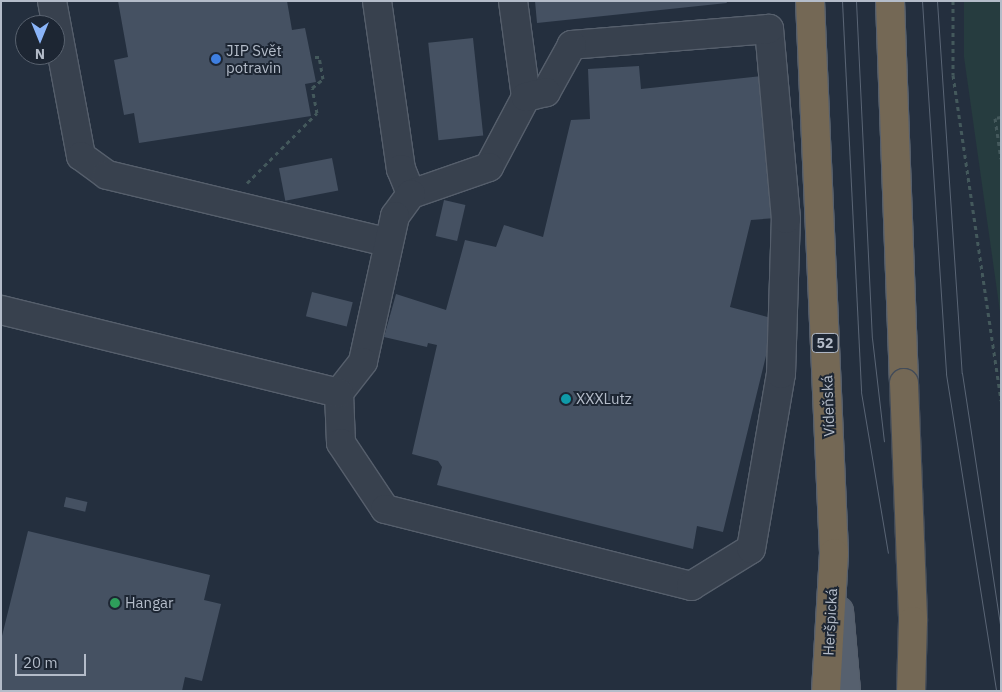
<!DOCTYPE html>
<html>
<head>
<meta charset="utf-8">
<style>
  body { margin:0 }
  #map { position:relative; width:1002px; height:692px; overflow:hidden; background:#242f3e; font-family:"IBM Plex Sans",sans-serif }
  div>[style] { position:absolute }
  .green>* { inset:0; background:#263c3f }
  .building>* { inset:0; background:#455162; transform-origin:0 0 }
  .path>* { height:3px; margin-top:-1.5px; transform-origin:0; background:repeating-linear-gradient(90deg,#44595c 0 4px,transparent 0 8px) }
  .roads { filter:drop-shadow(1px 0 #565f6c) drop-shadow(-1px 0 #565f6c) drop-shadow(0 1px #565f6c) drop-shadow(0 -1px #565f6c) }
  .minor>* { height:28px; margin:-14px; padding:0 14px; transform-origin:14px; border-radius:14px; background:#38414e }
  .major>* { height:28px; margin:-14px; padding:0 14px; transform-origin:14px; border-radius:14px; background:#56606e }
  .highway>* { height:28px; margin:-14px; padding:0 14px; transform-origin:14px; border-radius:14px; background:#746855 }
  .tram>* { height:1px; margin:-0.5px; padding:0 0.5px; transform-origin:0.5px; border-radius:0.5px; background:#5a6575 }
  .bridges { filter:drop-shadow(1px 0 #434c59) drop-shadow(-1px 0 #434c59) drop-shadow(0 1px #434c59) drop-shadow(0 -1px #434c59) }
  .highway-bridge>* { height:28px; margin:-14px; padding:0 14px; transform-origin:14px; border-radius:14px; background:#746855 }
  .dots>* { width:14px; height:14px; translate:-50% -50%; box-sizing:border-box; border:2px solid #1d2633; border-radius:50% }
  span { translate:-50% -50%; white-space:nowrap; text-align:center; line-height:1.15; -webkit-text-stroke:4px #1d2633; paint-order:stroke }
  .shield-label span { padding:1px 4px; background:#1d2633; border:1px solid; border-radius:4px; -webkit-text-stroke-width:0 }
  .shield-label { font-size:14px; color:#b4bcc9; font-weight:700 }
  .poi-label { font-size:15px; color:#b4bcc9 }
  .left { translate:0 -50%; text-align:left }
  .street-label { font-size:15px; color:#b4bcc9 }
  .frame { position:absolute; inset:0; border:2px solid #b4bcc9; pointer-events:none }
  .north { position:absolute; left:15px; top:15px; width:50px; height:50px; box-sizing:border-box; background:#1d2633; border:1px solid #59626f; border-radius:50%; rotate:180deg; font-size:14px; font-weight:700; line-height:20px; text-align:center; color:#b4bcc9 }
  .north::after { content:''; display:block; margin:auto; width:18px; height:22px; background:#8ab4f8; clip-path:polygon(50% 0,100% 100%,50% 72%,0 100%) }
  .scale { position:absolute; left:15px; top:654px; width:71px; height:22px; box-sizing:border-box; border:2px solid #b4bcc9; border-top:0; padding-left:6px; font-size:15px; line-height:18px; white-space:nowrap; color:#b4bcc9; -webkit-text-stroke:4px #1d2633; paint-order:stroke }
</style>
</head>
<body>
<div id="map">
  <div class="green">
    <div style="clip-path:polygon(964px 1px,1001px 1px,1001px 319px,964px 57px)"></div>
  </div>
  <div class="building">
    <div style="clip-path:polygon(118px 1px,287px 1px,292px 30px,305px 28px,316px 82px,305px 84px,311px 116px,139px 143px,134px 113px,124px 115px,114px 60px,128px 57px)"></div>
    <div style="clip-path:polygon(535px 1px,726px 1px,727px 3px,537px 23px)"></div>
    <div style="left:473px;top:38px;width:98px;height:45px;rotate:84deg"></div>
    <div style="clip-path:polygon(639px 66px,641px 89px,762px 76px,776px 218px,751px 220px,730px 307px,775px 319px,723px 532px,697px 526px,693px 549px,437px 485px,442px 467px,438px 461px,412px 454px,437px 345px,428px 343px,427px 347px,384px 337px,396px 294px,446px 310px,465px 240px,496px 247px,504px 225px,543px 237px,571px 120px,590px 119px,588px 69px)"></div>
    <div style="left:332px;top:158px;width:33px;height:54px;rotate:79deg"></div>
    <div style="left:444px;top:200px;width:22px;height:37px;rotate:13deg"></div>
    <div style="left:312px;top:292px;width:42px;height:25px;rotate:14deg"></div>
    <div style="left:66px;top:497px;width:22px;height:10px;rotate:13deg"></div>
    <div style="clip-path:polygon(28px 531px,210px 575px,204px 600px,221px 604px,202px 681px,185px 677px,182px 691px,1px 691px,1px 640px)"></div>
  </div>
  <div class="path">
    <div style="left:953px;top:1px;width:74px;rotate:90deg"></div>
    <div style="left:953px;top:75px;width:329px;rotate:81.6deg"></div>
    <div style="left:1001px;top:117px;width:6px;rotate:171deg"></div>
    <div style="left:995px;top:118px;width:41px;rotate:81.7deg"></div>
    <div style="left:247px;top:183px;width:99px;rotate:-45deg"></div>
    <div style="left:317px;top:113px;width:25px;rotate:-101deg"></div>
    <div style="left:312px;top:88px;width:14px;rotate:-39deg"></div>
    <div style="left:323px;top:79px;width:22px;rotate:-100deg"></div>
    <div style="left:319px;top:57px;width:8px;rotate:180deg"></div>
  </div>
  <div class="roads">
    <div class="minor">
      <div style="left:52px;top:1px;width:158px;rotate:79.4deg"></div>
      <div style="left:81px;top:156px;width:32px;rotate:36deg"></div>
      <div style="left:107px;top:175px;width:288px;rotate:13.5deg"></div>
      <div style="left:377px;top:1px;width:170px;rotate:81.9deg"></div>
      <div style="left:401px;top:169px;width:27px;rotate:68deg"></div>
      <div style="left:513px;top:1px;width:97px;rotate:82.3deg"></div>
      <div style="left:526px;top:97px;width:79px;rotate:117.9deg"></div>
      <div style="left:489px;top:167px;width:83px;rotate:160.9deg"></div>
      <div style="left:411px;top:194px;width:27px;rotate:126deg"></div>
      <div style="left:395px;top:216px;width:149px;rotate:102.4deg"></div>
      <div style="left:363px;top:362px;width:39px;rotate:128deg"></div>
      <div style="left:339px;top:393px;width:50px;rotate:87.7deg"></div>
      <div style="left:341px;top:443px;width:79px;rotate:56.3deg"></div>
      <div style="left:385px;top:509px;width:316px;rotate:14.1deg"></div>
      <div style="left:691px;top:586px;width:70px;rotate:-31.7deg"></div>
      <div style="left:751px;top:549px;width:178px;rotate:-80.3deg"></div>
      <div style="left:781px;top:374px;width:155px;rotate:-88.2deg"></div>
      <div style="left:786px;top:219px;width:191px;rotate:-95.1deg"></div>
      <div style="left:769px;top:29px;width:198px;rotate:175.4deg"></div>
      <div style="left:572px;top:45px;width:54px;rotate:119deg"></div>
      <div style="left:546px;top:92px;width:21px;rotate:166deg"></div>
      <div style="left:1px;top:310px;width:348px;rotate:13.8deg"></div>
    </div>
    <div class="major">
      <div style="left:839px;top:611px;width:80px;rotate:85deg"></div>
    </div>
    <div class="highway">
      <div style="left:810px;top:1px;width:553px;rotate:87.51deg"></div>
      <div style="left:834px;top:553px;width:138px;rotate:93.3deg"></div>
      <div style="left:890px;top:1px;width:382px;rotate:87.9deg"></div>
    </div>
  </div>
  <div class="tram">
    <div style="left:842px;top:1px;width:391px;rotate:87.2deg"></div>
    <div style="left:861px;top:392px;width:163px;rotate:80.5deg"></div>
    <div style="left:856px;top:1px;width:337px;rotate:87.3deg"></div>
    <div style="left:872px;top:338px;width:104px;rotate:83.4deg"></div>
    <div style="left:922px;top:1px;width:374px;rotate:86.3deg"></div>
    <div style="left:946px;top:374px;width:321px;rotate:81deg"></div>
    <div style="left:937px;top:1px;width:373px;rotate:86.2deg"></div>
    <div style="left:962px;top:373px;width:260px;rotate:81.4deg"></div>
  </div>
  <div class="bridges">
    <div class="highway-bridge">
      <div style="left:904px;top:383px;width:238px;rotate:87.8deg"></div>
      <div style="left:913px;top:621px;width:70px;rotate:91.6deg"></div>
    </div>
  </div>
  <div class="dots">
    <div style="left:216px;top:59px;background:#3f7fe0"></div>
    <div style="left:566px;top:399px;background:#0f9aa8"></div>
    <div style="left:115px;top:603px;background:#2e9e5b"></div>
  </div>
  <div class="shield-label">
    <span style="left:825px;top:343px">52</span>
  </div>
  <div class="poi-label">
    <span class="left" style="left:226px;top:59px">JIP Svět<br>potravin</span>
    <span class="left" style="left:576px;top:399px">XXXLutz</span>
    <span class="left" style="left:125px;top:603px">Hangar</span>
  </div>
  <div class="street-label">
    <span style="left:828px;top:406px;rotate:-92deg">Vídeňská</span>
    <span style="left:830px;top:622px;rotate:-87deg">Heršpická</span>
  </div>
  <div class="frame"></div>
  <div class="north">N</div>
  <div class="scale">20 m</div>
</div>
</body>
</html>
